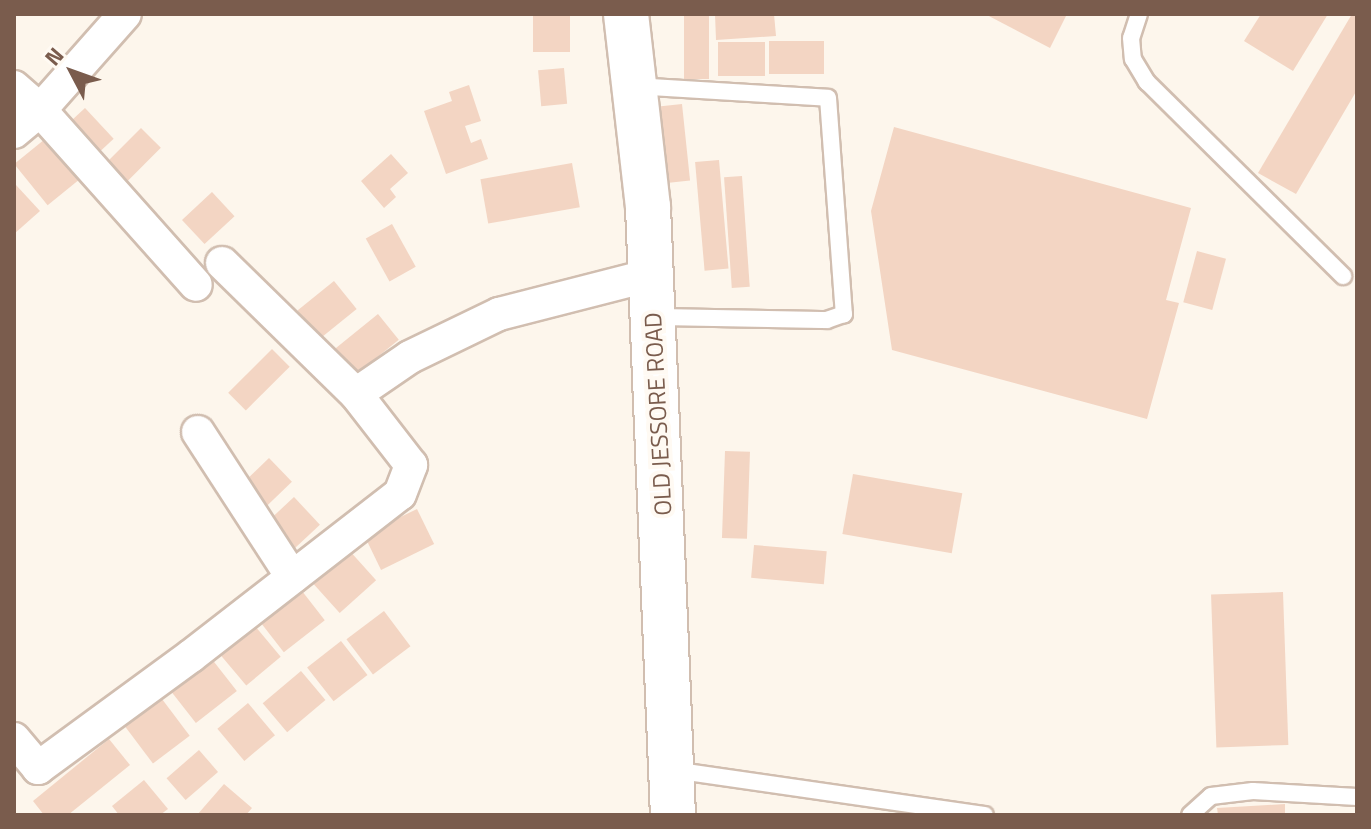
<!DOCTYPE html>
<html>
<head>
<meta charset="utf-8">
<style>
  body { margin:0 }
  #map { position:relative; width:1371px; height:829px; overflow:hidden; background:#fdf6ec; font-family:"Titillium Web",sans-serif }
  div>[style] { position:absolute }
  .building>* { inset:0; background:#f3d5c3; transform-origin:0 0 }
  .roads { filter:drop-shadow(2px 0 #d1beb0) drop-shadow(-2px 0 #d1beb0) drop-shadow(0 2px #d1beb0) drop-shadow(0 -2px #d1beb0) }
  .lane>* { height:16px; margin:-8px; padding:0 8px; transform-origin:8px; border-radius:8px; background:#fff }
  .street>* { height:32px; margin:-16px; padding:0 16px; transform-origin:16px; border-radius:16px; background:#fff }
  .secondary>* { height:44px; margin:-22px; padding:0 22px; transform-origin:22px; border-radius:22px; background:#fff }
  span { translate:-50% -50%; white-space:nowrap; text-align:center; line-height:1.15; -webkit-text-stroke:8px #fffaf3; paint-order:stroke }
  .street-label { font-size:24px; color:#7a5c4d }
  .frame { position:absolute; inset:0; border:16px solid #7a5c4d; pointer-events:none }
  .north { position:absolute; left:32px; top:32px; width:80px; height:80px; -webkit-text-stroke:6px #fffaf3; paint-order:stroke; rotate:311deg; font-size:22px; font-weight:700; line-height:32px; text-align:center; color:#7a5c4d }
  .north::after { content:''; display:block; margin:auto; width:28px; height:36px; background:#7a5c4d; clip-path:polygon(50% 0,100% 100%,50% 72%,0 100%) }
</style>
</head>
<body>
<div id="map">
  <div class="building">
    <div style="left:533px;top:14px;width:37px;height:38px"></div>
    <div style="left:684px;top:14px;width:25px;height:65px"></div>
    <div style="clip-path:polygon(715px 14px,774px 14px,776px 36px,716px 40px)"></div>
    <div style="clip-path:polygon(985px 14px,1067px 14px,1050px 48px)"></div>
    <div style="clip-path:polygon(1261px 14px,1328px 14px,1293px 71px,1244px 41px)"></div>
    <div style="clip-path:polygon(1352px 14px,1357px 17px,1357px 90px,1296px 194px,1258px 173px)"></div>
    <div style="left:769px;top:41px;width:55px;height:33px"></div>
    <div style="left:718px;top:42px;width:47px;height:34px"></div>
    <div style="left:564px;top:68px;width:36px;height:26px;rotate:85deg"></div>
    <div style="clip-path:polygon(469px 85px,481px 121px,465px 126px,471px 143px,481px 139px,488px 159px,446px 174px,424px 111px,452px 101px,449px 92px)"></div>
    <div style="left:682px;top:104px;width:77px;height:28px;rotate:84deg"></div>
    <div style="left:85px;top:108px;width:42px;height:25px;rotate:47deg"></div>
    <div style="clip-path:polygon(894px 127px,1191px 208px,1166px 300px,1179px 303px,1147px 419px,892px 350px,871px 211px)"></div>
    <div style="left:141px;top:128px;width:28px;height:55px;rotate:45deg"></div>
    <div style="left:50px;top:135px;width:53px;height:46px;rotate:51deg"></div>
    <div style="clip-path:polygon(391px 154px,408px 173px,390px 189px,396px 197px,384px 208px,361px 181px)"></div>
    <div style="left:719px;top:160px;width:109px;height:24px;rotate:85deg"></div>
    <div style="left:572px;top:163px;width:45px;height:93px;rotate:80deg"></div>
    <div style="left:742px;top:176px;width:111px;height:18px;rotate:86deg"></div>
    <div style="clip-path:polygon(16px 185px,40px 211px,14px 234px,14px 187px)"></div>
    <div style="left:212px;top:192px;width:33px;height:41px;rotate:47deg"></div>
    <div style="left:392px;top:224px;width:49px;height:30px;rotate:61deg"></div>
    <div style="left:1197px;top:251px;width:30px;height:53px;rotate:15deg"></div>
    <div style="left:334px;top:281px;width:36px;height:47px;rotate:51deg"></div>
    <div style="left:378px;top:314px;width:33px;height:60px;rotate:51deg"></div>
    <div style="left:272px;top:349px;width:25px;height:62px;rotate:45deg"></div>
    <div style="left:725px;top:451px;width:25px;height:87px;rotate:2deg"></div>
    <div style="left:269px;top:458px;width:33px;height:35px;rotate:46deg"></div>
    <div style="left:853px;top:474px;width:111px;height:61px;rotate:10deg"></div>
    <div style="left:294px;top:497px;width:38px;height:37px;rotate:47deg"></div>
    <div style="left:417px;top:509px;width:39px;height:59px;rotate:64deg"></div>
    <div style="left:754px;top:545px;width:73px;height:33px;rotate:5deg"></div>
    <div style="left:348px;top:549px;width:42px;height:49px;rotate:48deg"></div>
    <div style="left:302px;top:591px;width:37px;height:52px;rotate:52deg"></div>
    <div style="left:1283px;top:592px;width:153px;height:72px;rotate:88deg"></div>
    <div style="left:384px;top:611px;width:44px;height:47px;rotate:53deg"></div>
    <div style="left:255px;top:626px;width:40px;height:45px;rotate:50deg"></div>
    <div style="left:341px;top:641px;width:43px;height:43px;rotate:52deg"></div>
    <div style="left:211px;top:658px;width:42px;height:52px;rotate:52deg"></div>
    <div style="left:301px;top:671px;width:38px;height:50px;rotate:50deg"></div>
    <div style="left:162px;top:699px;width:46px;height:46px;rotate:53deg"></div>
    <div style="left:248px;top:703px;width:42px;height:40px;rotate:50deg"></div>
    <div style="clip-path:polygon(109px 739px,130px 765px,68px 815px,44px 815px,33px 801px)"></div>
    <div style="left:199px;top:750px;width:29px;height:43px;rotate:49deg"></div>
    <div style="clip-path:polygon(144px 780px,168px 809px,160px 815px,119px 815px,112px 806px)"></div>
    <div style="clip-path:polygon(224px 784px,252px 808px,246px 815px,197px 815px)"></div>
    <div style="clip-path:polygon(1285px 804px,1285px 815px,1218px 815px,1217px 808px)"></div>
  </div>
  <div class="roads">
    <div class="lane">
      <div style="left:1139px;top:14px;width:25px;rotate:108deg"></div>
      <div style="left:1131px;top:38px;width:21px;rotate:85deg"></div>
      <div style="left:1133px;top:59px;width:27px;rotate:59deg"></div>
      <div style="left:1147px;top:82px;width:276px;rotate:44.7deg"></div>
      <div style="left:634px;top:86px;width:194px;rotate:3.5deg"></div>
      <div style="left:828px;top:98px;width:217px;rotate:85.8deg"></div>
      <div style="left:844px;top:314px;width:18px;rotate:161deg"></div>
      <div style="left:827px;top:320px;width:172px;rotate:-179deg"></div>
      <div style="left:673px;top:770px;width:315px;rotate:8.2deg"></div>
      <div style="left:1190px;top:815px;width:28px;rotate:-42deg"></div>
      <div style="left:1211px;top:796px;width:42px;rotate:-6.8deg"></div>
      <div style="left:1253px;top:791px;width:104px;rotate:3.3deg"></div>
    </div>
    <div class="street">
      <div style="left:14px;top:87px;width:35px;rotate:41deg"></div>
      <div style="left:40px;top:110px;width:234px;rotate:48.3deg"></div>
      <div style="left:14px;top:132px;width:34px;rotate:-40deg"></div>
      <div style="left:40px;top:110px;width:128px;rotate:-48.5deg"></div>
      <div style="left:222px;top:263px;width:187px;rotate:44.4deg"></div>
      <div style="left:198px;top:432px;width:173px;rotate:57deg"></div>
      <div style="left:14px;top:739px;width:38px;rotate:50deg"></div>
      <div style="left:38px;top:768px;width:190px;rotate:-36.2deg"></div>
      <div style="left:191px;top:656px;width:264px;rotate:-37.8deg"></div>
      <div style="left:400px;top:494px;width:31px;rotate:-69deg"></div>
      <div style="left:411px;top:465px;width:90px;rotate:-127.8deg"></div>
      <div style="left:356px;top:394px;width:65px;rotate:-34.4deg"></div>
      <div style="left:410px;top:357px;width:99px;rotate:-25.8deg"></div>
      <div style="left:499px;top:314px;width:157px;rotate:-14.4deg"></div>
    </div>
    <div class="secondary">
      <div style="left:626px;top:14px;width:194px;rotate:83.5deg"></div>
      <div style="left:648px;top:207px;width:609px;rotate:87.65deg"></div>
    </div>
  </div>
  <div class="street-label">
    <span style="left:658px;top:414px;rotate:-93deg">OLD JESSORE ROAD</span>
  </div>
  <div class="frame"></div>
  <div class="north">N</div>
</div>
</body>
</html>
